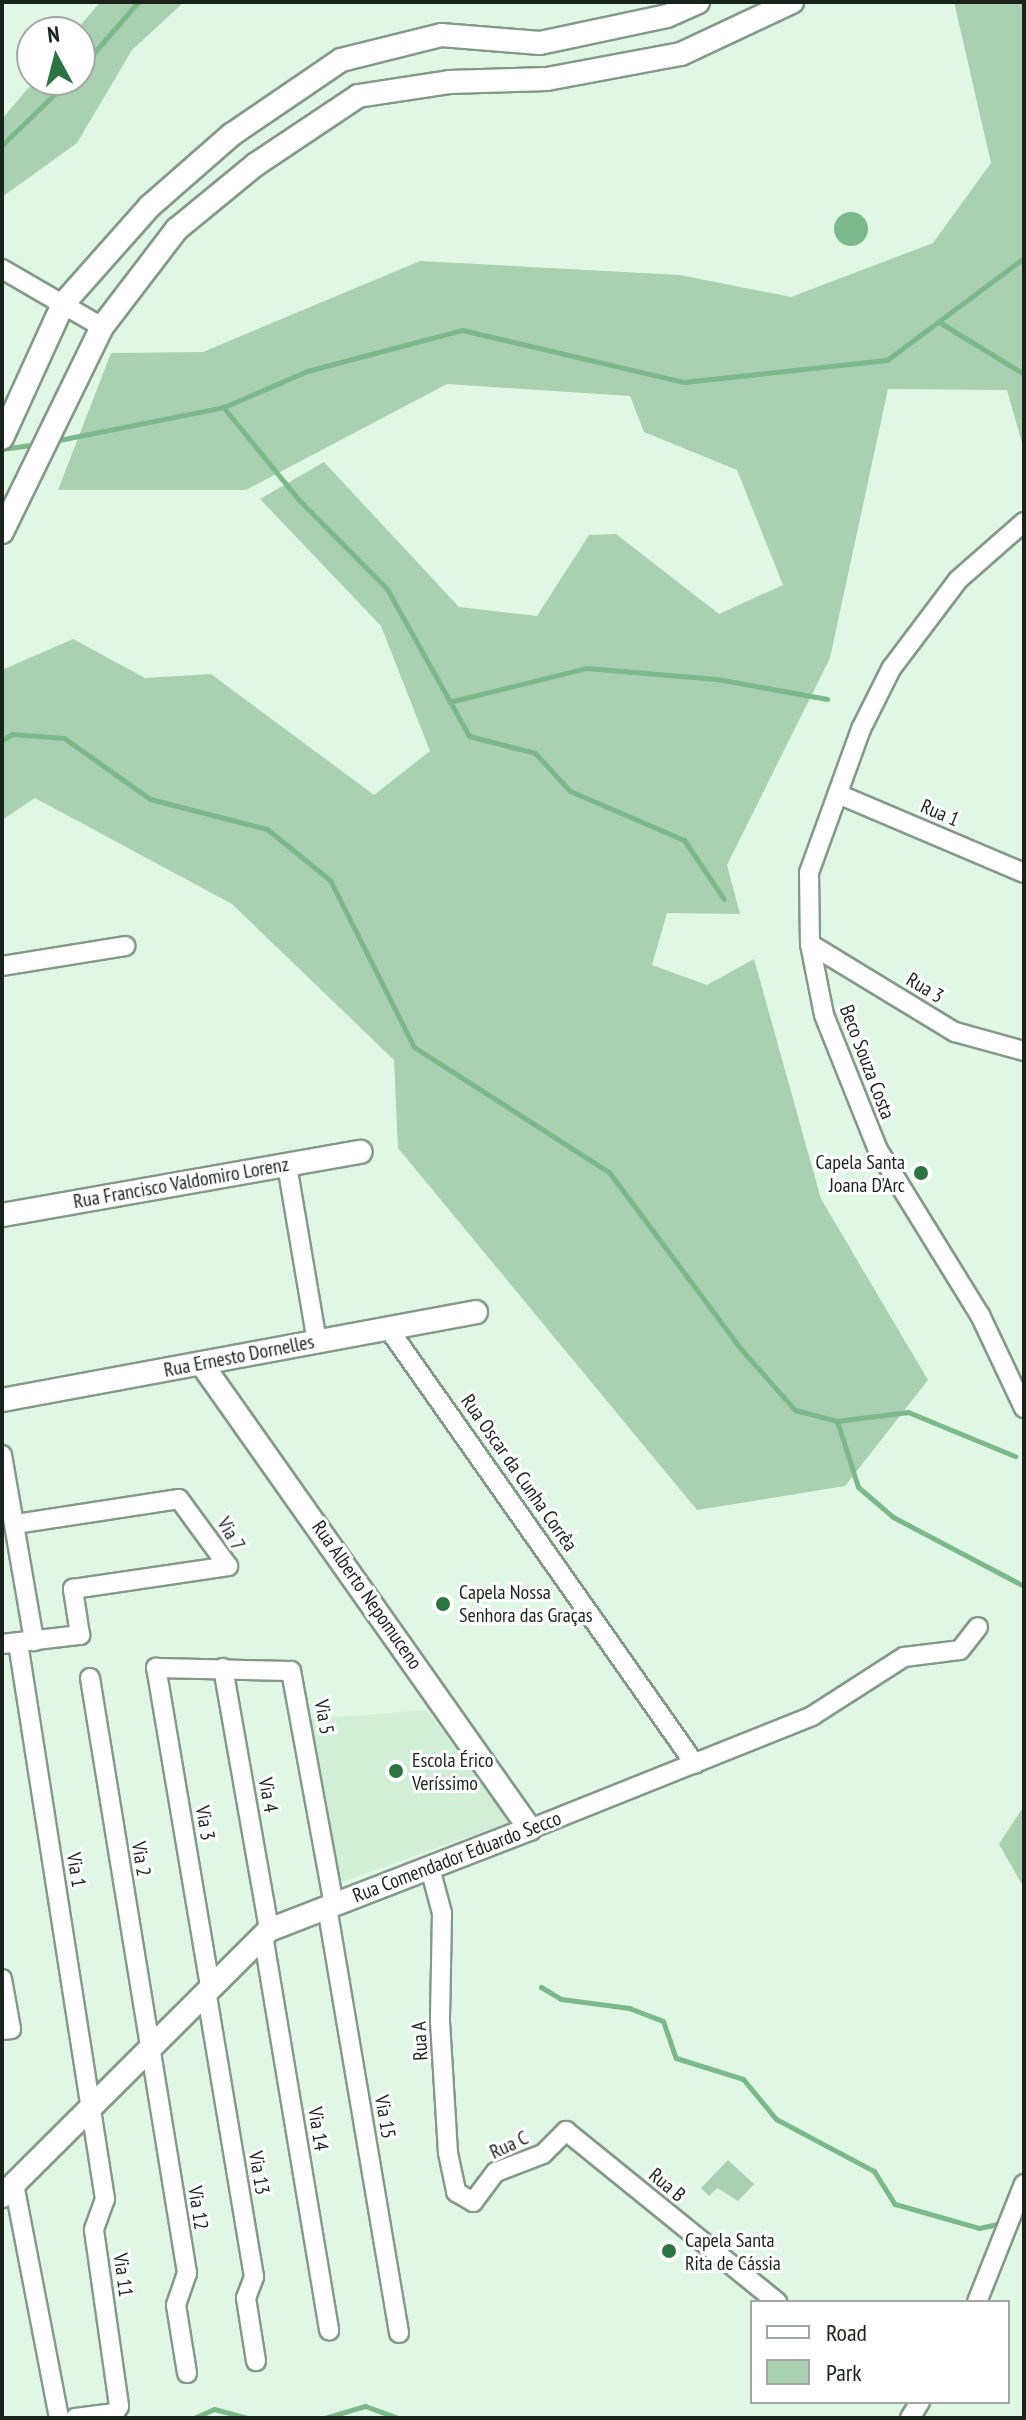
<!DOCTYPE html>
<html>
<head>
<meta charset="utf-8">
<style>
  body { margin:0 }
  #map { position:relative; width:1026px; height:2420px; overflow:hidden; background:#e1f7e5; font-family:"PT Sans Narrow",sans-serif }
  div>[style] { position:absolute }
  .built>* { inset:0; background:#d1eed6 }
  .green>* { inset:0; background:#a9d0b1 }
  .water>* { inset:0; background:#7cb98a }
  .round { border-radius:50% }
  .stream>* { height:5px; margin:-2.5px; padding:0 2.5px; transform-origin:2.5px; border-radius:2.5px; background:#7cb98a }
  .roads { filter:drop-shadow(2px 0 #849988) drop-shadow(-2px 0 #849988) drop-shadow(0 2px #849988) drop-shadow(0 -2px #849988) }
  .minor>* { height:18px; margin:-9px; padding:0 9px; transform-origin:9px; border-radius:9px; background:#fff }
  .tertiary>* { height:22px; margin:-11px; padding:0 11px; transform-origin:11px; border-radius:11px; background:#fff }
  .dots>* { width:22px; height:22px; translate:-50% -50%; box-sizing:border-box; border:4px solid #fff; border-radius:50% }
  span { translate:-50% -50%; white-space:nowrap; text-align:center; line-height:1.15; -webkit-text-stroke:6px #fff; paint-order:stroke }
  .street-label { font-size:20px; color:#1a221c }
  .poi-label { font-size:20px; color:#1a221c }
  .right { translate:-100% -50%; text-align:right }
  .left { translate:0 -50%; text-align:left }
  .frame { position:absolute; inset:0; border:4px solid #1a221c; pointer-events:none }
  .legend { position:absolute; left:750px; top:2300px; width:260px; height:104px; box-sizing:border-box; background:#fff; border:2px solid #a3a7a4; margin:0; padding:10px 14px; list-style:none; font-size:24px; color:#1a221c }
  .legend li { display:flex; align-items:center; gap:16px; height:40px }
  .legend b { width:40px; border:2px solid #a3a7a4 }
  .north { position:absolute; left:16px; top:16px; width:80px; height:80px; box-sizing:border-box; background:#fff; border:2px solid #a3a7a4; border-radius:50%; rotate:353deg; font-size:22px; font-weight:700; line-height:32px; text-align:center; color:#1a221c }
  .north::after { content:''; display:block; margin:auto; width:28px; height:36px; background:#2c7543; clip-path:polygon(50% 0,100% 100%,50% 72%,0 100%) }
</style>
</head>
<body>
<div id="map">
  <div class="built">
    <div style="clip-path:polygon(427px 1710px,509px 1822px,339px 1883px,311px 1719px)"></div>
  </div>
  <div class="green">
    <div style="clip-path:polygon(100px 2px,184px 2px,132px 50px,77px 143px,2px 197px,2px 119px,35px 80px,80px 80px,80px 32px,75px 32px)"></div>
    <div style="clip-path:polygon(954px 2px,1024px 2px,1024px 450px,1007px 390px,888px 389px,830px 658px,727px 865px,740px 914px,667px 913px,652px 965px,707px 985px,754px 959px,821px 1199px,928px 1380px,845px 1486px,697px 1510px,398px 1148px,394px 1060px,232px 904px,35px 798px,2px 820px,2px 670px,73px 639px,145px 678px,211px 674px,374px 795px,430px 751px,381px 626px,260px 499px,324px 462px,459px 607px,537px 616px,589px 535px,616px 534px,719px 614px,783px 585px,737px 470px,644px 432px,630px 396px,447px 384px,246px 490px,58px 490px,111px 353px,203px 352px,420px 261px,680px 275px,791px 297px,933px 243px,991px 163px)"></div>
    <div style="clip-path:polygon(1024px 1806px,1024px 1888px,999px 1844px)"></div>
    <div style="clip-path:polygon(728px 2160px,754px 2184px,738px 2201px,717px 2188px,709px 2196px,701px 2188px)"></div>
  </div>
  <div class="water">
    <div class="round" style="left:834px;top:212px;width:34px;height:34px"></div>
  </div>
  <div class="stream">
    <div style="left:80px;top:69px;width:89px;rotate:-49.1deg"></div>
    <div style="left:2px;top:145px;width:93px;rotate:-44.1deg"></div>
    <div style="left:939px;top:322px;width:100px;rotate:31.5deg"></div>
    <div style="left:224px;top:408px;width:119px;rotate:50.8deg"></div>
    <div style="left:299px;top:500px;width:125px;rotate:45.3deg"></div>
    <div style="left:387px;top:589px;width:168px;rotate:60.8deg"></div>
    <div style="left:469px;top:736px;width:68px;rotate:14.4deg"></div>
    <div style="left:535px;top:753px;width:52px;rotate:47.4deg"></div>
    <div style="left:570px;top:791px;width:124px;rotate:23.3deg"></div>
    <div style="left:684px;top:840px;width:71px;rotate:55.9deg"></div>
    <div style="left:54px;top:441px;width:173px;rotate:-11.3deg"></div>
    <div style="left:224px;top:407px;width:90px;rotate:-23.4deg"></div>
    <div style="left:307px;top:371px;width:160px;rotate:-14.8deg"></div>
    <div style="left:462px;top:330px;width:228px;rotate:13.2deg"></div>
    <div style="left:684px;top:382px;width:204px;rotate:-6.2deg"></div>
    <div style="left:887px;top:360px;width:171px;rotate:-36.7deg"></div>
    <div style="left:2px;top:449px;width:34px;rotate:-8deg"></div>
    <div style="left:449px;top:702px;width:141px;rotate:-13.9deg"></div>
    <div style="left:586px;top:668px;width:131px;rotate:4.8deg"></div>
    <div style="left:717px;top:679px;width:112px;rotate:10.3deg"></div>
    <div style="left:2px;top:740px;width:12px;rotate:-31deg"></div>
    <div style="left:12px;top:734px;width:52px;rotate:4.4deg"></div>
    <div style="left:64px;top:738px;width:105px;rotate:35.3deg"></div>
    <div style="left:150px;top:799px;width:121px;rotate:14.4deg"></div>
    <div style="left:267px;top:829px;width:81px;rotate:39deg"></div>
    <div style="left:330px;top:880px;width:187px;rotate:63.3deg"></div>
    <div style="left:414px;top:1047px;width:232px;rotate:32.7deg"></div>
    <div style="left:609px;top:1172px;width:221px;rotate:53.3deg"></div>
    <div style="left:741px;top:1349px;width:81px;rotate:48.5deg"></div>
    <div style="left:795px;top:1410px;width:43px;rotate:14.7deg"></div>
    <div style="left:837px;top:1421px;width:69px;rotate:72.3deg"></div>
    <div style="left:858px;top:1487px;width:46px;rotate:40.6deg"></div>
    <div style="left:893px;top:1517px;width:148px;rotate:27.8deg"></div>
    <div style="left:837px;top:1421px;width:72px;rotate:-7.2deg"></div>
    <div style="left:908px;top:1412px;width:116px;rotate:22.4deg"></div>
    <div style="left:541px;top:1987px;width:23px;rotate:31deg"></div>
    <div style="left:561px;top:1999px;width:69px;rotate:7.5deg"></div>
    <div style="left:629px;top:2008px;width:36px;rotate:21deg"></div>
    <div style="left:663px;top:2021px;width:39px;rotate:71deg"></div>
    <div style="left:676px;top:2058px;width:70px;rotate:17.4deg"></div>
    <div style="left:743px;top:2079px;width:52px;rotate:50.5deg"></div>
    <div style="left:776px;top:2119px;width:111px;rotate:28deg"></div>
    <div style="left:874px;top:2171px;width:39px;rotate:58deg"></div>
    <div style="left:895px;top:2204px;width:87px;rotate:15.9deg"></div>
    <div style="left:979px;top:2228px;width:24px;rotate:-12deg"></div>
    <div style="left:194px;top:2418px;width:22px;rotate:-24deg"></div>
    <div style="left:214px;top:2409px;width:34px;rotate:15deg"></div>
    <div style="left:325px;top:2418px;width:42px;rotate:-16.7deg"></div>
    <div style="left:365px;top:2406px;width:35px;rotate:20deg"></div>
  </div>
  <div class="roads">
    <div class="minor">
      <div style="left:2px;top:269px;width:116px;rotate:30.1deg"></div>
      <div style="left:1024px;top:522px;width:88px;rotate:138.7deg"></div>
      <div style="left:958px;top:580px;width:111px;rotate:127deg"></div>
      <div style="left:891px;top:669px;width:67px;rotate:116.6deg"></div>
      <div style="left:861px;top:729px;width:153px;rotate:109.9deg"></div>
      <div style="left:809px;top:873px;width:71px;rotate:89.2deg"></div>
      <div style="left:810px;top:944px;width:72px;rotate:78.8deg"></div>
      <div style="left:824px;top:1015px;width:145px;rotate:68.2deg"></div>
      <div style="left:878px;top:1150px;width:194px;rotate:58.3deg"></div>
      <div style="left:980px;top:1315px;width:103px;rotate:64.7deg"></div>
      <div style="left:838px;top:794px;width:202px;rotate:23deg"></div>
      <div style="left:810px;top:944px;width:170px;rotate:31.3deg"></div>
      <div style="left:955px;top:1032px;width:72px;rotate:15.4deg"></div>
      <div style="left:2px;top:966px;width:125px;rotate:-9.2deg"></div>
      <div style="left:287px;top:1165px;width:180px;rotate:80.4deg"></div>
      <div style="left:388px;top:1328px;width:533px;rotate:54.85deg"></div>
      <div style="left:2px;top:1455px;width:189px;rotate:80.2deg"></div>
      <div style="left:18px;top:1643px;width:563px;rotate:81.11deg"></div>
      <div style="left:105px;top:2199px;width:33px;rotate:110deg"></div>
      <div style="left:94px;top:2230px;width:178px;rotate:81.9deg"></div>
      <div style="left:119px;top:2406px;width:8px;rotate:120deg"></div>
      <div style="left:115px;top:2413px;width:40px;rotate:172.9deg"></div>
      <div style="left:2px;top:1644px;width:79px;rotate:-6.6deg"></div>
      <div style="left:80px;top:1635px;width:47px;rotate:-98.7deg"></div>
      <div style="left:73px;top:1589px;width:157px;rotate:-8.4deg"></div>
      <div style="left:228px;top:1566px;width:83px;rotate:-126.2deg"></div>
      <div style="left:179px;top:1499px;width:166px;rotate:171.3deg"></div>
      <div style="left:223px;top:1668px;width:266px;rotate:80deg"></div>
      <div style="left:90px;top:1678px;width:603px;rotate:80.74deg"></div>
      <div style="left:187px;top:2273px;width:34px;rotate:109deg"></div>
      <div style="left:176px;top:2305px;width:69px;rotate:80.8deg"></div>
      <div style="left:530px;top:1829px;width:304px;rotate:-21.8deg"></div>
      <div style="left:812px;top:1716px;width:109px;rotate:-32.7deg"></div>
      <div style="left:904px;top:1657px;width:56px;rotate:-7.1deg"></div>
      <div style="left:960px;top:1650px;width:29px;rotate:-52deg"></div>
      <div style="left:430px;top:1868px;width:47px;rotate:75.1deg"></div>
      <div style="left:442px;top:1913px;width:109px;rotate:91.1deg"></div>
      <div style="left:440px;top:2022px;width:131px;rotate:86.5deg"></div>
      <div style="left:448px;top:2153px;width:40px;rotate:78deg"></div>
      <div style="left:456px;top:2192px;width:20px;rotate:30deg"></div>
      <div style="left:473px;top:2202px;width:38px;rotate:-53deg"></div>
      <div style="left:496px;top:2172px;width:50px;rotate:-21deg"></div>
      <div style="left:543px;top:2154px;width:33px;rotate:-45deg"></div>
      <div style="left:566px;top:2131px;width:272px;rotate:39deg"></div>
      <div style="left:327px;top:1907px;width:432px;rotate:80.4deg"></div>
      <div style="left:263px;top:1935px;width:401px;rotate:80.5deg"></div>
      <div style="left:2px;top:1979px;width:51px;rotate:79.8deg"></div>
      <div style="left:11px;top:2029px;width:9px;rotate:174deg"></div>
      <div style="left:210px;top:1986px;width:323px;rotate:-99.6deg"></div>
      <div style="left:156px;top:1668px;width:135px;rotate:1.3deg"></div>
      <div style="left:291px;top:1671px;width:238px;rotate:79.6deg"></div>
      <div style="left:206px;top:1990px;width:291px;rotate:80.5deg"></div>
      <div style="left:254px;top:2277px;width:22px;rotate:111deg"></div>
      <div style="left:246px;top:2298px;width:64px;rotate:81deg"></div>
      <div style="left:14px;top:2184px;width:238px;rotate:79.1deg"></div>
      <div style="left:977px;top:2302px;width:127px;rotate:-68.3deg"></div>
      <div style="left:910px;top:2418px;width:19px;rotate:-58deg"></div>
    </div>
    <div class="tertiary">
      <div style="left:2px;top:438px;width:147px;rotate:-65.5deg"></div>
      <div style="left:63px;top:304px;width:131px;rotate:-48.4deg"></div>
      <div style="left:150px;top:206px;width:108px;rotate:-41.2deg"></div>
      <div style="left:231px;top:135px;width:133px;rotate:-34.3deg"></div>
      <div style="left:341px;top:60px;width:103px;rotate:-14deg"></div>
      <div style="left:441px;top:35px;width:99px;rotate:4.6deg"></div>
      <div style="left:540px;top:43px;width:130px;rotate:-12deg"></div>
      <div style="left:667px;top:16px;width:34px;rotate:-24deg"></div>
      <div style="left:2px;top:532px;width:228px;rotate:-64deg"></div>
      <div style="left:102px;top:327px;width:123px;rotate:-52.6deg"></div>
      <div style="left:177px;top:229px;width:101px;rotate:-39.4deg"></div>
      <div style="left:255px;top:165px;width:124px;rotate:-33.8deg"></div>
      <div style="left:358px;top:96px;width:92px;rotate:-8.7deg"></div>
      <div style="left:449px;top:82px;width:98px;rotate:-1.8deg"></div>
      <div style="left:547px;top:79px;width:136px;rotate:-10.6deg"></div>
      <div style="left:681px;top:54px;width:123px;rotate:-25.1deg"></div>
      <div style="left:2px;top:1215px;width:364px;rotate:-10deg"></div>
      <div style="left:2px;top:1400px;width:482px;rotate:-10.5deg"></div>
      <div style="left:2px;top:2196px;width:377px;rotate:-44.9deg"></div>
      <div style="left:269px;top:1930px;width:280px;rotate:-21.2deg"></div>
      <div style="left:530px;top:1829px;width:570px;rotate:-125.22deg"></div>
    </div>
  </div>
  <div class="dots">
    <div style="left:921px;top:1173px;background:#2c7543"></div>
    <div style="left:443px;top:1604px;background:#2c7543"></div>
    <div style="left:396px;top:1771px;background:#2c7543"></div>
    <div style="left:669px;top:2251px;background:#2c7543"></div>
  </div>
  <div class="street-label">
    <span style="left:940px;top:813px;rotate:23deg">Rua 1</span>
    <span style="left:925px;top:988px;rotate:31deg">Rua 3</span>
    <span style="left:867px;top:1062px;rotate:69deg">Beco Souza Costa</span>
    <span style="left:181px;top:1183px;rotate:-10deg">Rua Francisco Valdomiro Lorenz</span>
    <span style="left:239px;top:1356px;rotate:-11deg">Rua Ernesto Dornelles</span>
    <span style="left:519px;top:1473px;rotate:55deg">Rua Oscar da Cunha Corrêa</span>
    <span style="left:231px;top:1534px;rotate:59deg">Via 7</span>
    <span style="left:367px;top:1595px;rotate:55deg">Rua Alberto Nepomuceno</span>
    <span style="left:324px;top:1717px;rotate:80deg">Via 5</span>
    <span style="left:268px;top:1795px;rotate:80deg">Via 4</span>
    <span style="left:205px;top:1823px;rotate:80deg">Via 3</span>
    <span style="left:457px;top:1857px;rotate:-21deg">Rua Comendador Eduardo Secco</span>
    <span style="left:141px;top:1859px;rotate:81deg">Via 2</span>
    <span style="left:76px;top:1870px;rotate:81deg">Via 1</span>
    <span style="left:420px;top:2041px;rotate:-93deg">Rua A</span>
    <span style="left:385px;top:2117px;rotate:80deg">Via 15</span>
    <span style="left:318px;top:2129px;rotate:81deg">Via 14</span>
    <span style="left:509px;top:2145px;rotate:-25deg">Rua C</span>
    <span style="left:259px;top:2173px;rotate:80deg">Via 13</span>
    <span style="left:667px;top:2185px;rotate:40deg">Rua B</span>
    <span style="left:198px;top:2208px;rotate:81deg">Via 12</span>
    <span style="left:123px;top:2275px;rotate:82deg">Via 11</span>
  </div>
  <div class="poi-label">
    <span class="right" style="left:905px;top:1174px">Capela Santa<br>Joana D'Arc</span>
    <span class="left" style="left:459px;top:1604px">Capela Nossa<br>Senhora das Graças</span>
    <span class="left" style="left:412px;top:1772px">Escola Érico<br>Veríssimo</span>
    <span class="left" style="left:685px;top:2252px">Capela Santa<br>Rita de Cássia</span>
  </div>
  <div class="frame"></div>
  <ul class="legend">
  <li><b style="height:10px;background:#fff"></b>Road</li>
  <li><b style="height:22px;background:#a9d0b1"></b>Park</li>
  </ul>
  <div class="north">N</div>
</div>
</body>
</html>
